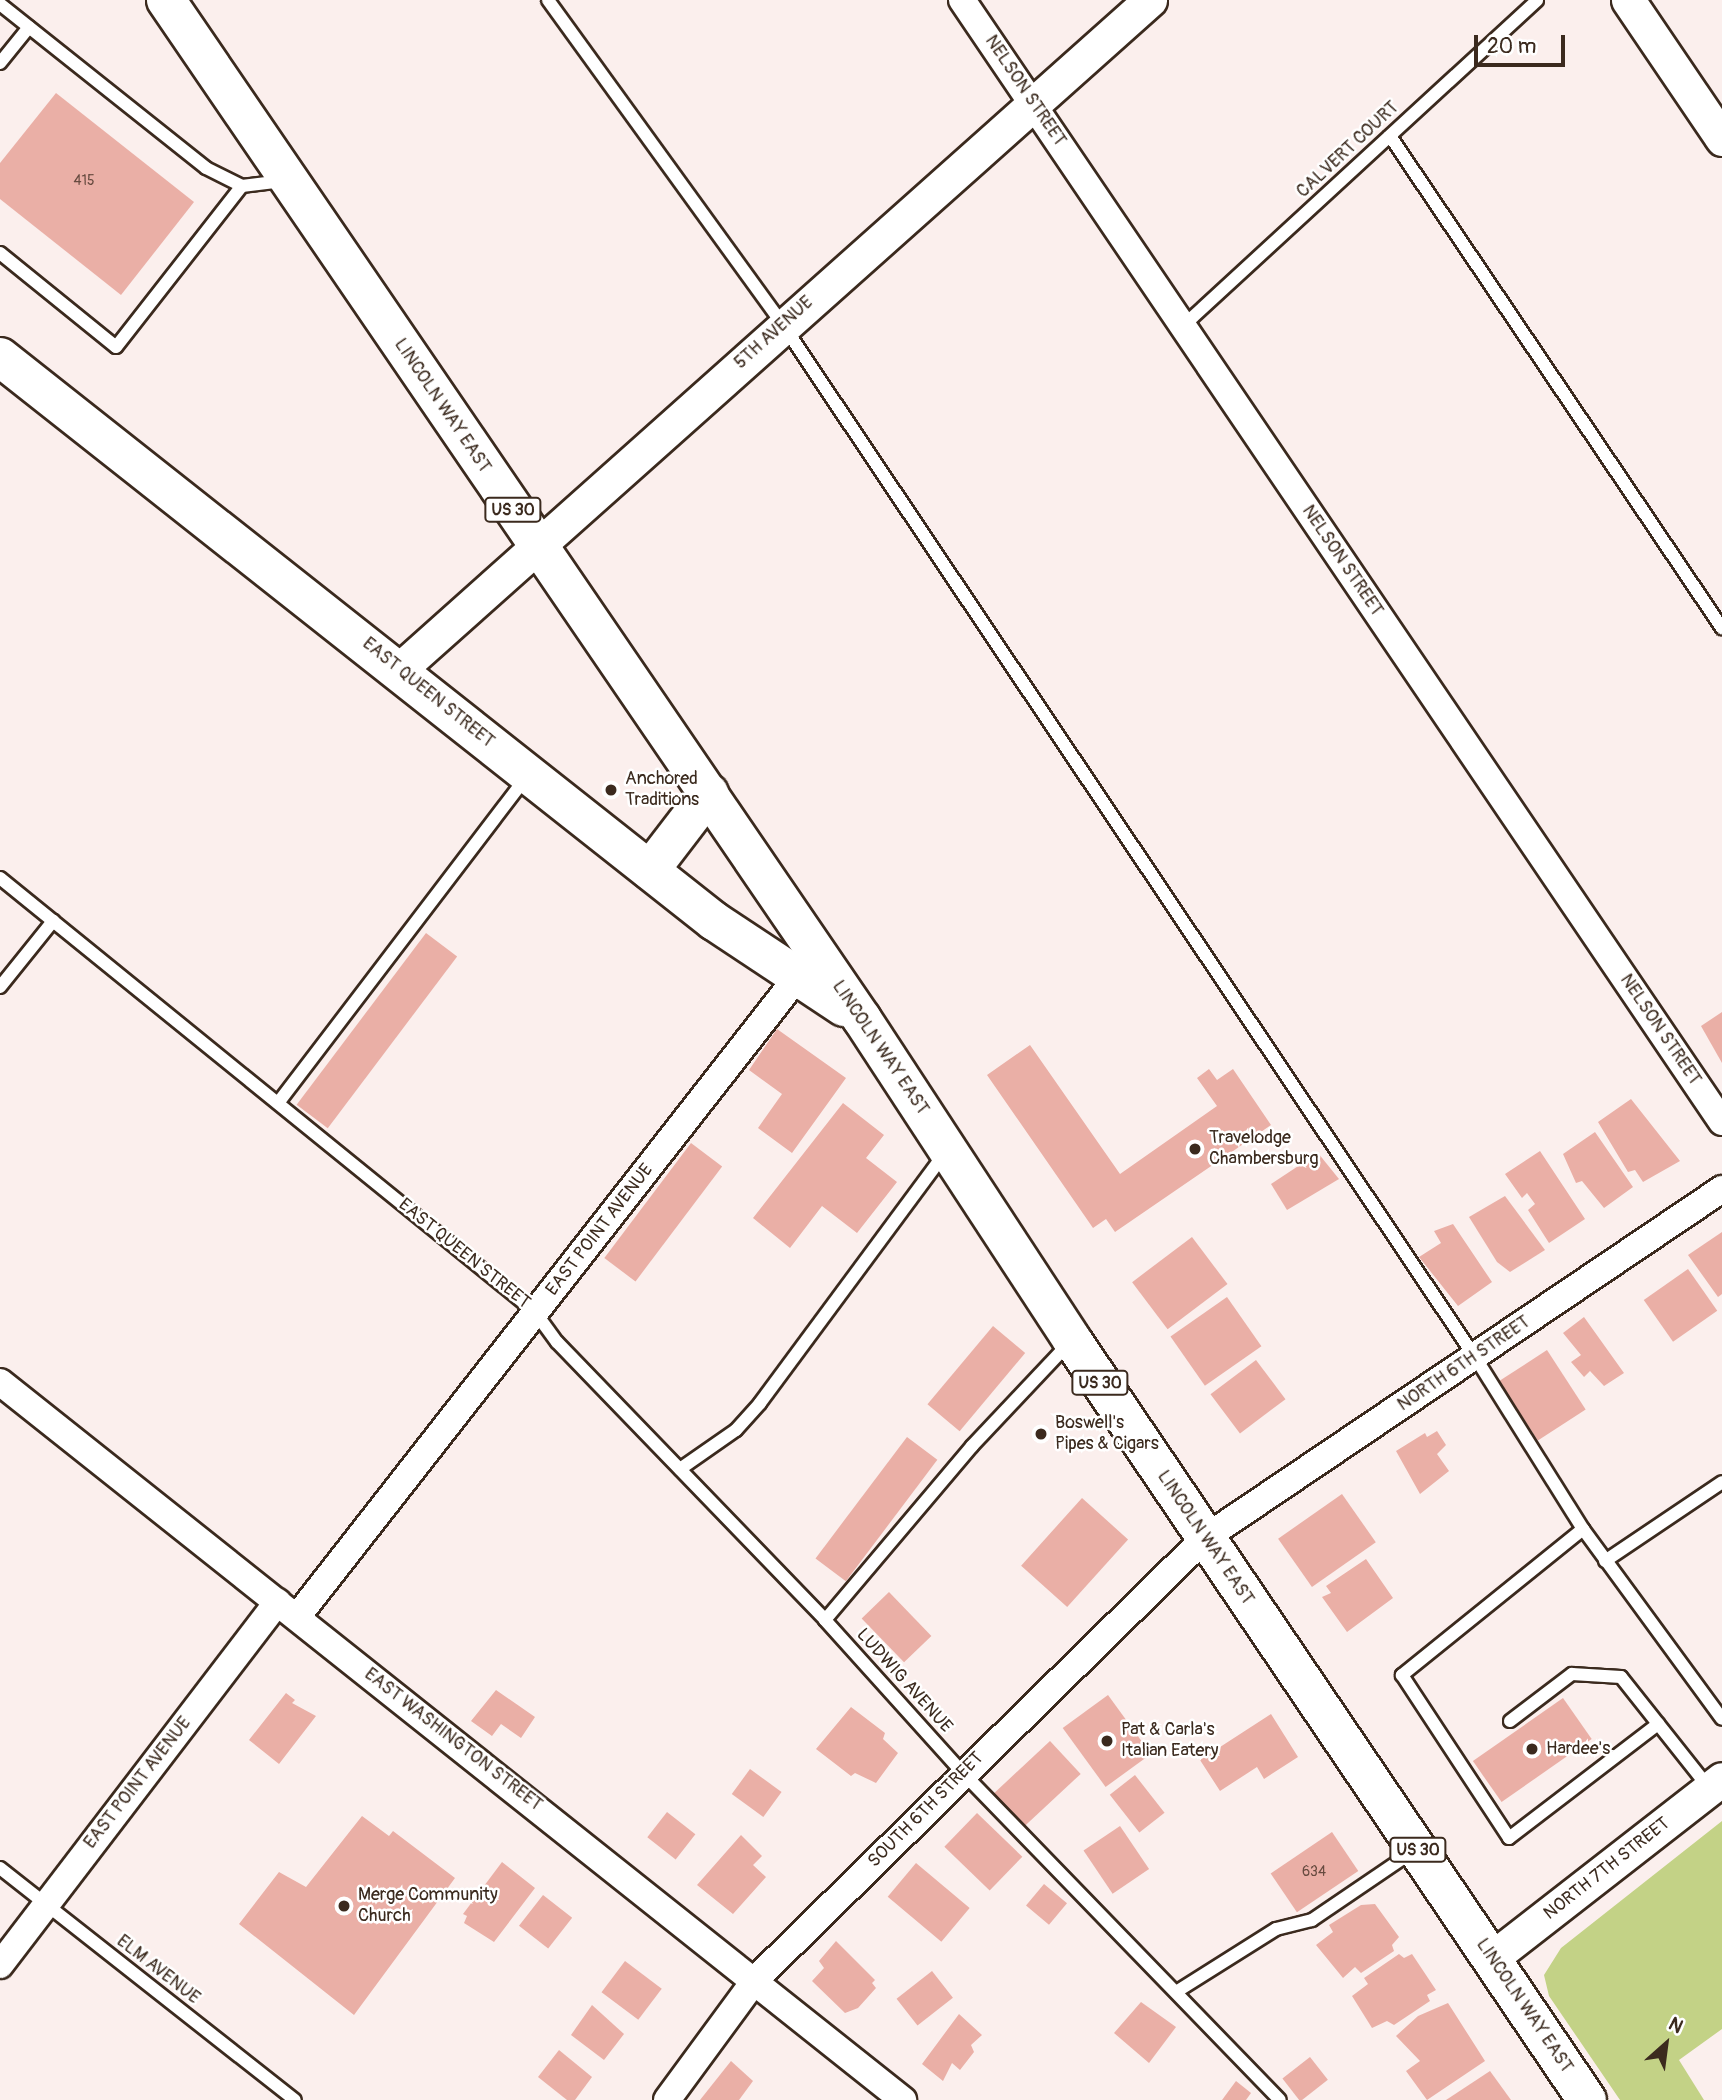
<!DOCTYPE html>
<html>
<head>
<meta charset="utf-8">
<style>
  body { margin:0 }
  #map { position:relative; width:1722px; height:2100px; overflow:hidden; background:#fbefed; font-family:Pangolin,sans-serif }
  div>[style] { position:absolute }
  .green>* { inset:0; background:#c3d286 }
  .building>* { inset:0; background:#eaafa6; transform-origin:0 0 }
  .roads { filter:drop-shadow(2px 0 #3b2a1e) drop-shadow(-2px 0 #3b2a1e) drop-shadow(0 2px #3b2a1e) drop-shadow(0 -2px #3b2a1e) }
  .service>* { height:12px; margin:-6px; padding:0 6px; transform-origin:6px; border-radius:6px; background:#fff }
  .minor>* { height:26px; margin:-13px; padding:0 13px; transform-origin:13px; border-radius:13px; background:#fff }
  .tertiary>* { height:33px; margin:-16.5px; padding:0 16.5px; transform-origin:16.5px; border-radius:16.5px; background:#fff }
  .trunk>* { height:38px; margin:-19px; padding:0 19px; transform-origin:19px; border-radius:19px; background:#fff }
  .dots>* { width:19px; height:19px; translate:-50% -50%; box-sizing:border-box; border:4px solid #fff; border-radius:50% }
  span { translate:-50% -50%; white-space:nowrap; text-align:center; line-height:1.15; -webkit-text-stroke:5px #fff; paint-order:stroke }
  .number-label { font-size:14px; color:#674b40 }
  .number-label span { -webkit-text-stroke-width:0 }
  .shield-label span { padding:2px 5px; background:#fff; border:2px solid; border-radius:5px; -webkit-text-stroke-width:0 }
  .shield-label { font-size:16px; color:#3b2a1e; font-weight:700 }
  .street-label { font-size:18px; color:#3b2a1e }
  .poi-label { font-size:18px; color:#3b2a1e }
  .left { translate:0 -50%; text-align:left }
  .north { position:absolute; left:1631px; top:2009px; width:70px; height:70px; -webkit-text-stroke:5px #fff; paint-order:stroke; rotate:28deg; font-size:19px; font-weight:700; line-height:28px; text-align:center; color:#3b2a1e }
  .north::after { content:''; display:block; margin:auto; width:24px; height:32px; background:#3b2a1e; clip-path:polygon(50% 0,100% 100%,50% 72%,0 100%) }
  .scale { position:absolute; left:1474px; top:35px; width:91px; height:32px; box-sizing:border-box; border:4px solid #3b2a1e; border-top:0; padding-left:9px; font-size:21px; line-height:24px; white-space:nowrap; color:#3b2a1e; -webkit-text-stroke:5px #fff; paint-order:stroke }
</style>
</head>
<body>
<div id="map">
  <div class="green">
    <div style="clip-path:polygon(1722px 1821px,1722px 2029px,1679px 2060px,1704px 2100px,1620px 2100px,1549px 1996px,1544px 1975px,1561px 1948px)"></div>
  </div>
  <div class="building">
    <div style="clip-path:polygon(56px 93px,194px 202px,121px 295px,0 199px,0 163px)"></div>
    <div style="left:426px;top:933px;width:39px;height:215px;rotate:37deg"></div>
    <div style="clip-path:polygon(1722px 1012px,1722px 1063px,1701px 1026px)"></div>
    <div style="clip-path:polygon(777px 1029px,846px 1078px,792px 1153px,758px 1128px,782px 1094px,749px 1070px)"></div>
    <div style="clip-path:polygon(1030px 1045px,1120px 1174px,1217px 1106px,1197px 1078px,1209px 1069px,1217px 1080px,1233px 1069px,1271px 1125px,1115px 1232px,1106px 1219px,1093px 1228px,987px 1075px)"></div>
    <div style="clip-path:polygon(1631px 1099px,1680px 1161px,1643px 1182px,1635px 1170px,1628px 1172px,1598px 1122px)"></div>
    <div style="clip-path:polygon(843px 1103px,884px 1135px,866px 1158px,897px 1182px,857px 1233px,822px 1206px,790px 1248px,753px 1218px)"></div>
    <div style="clip-path:polygon(1595px 1132px,1633px 1187px,1604px 1208px,1582px 1181px,1576px 1183px,1563px 1154px)"></div>
    <div style="left:691px;top:1143px;width:39px;height:144px;rotate:37deg"></div>
    <div style="clip-path:polygon(1540px 1151px,1585px 1219px,1549px 1243px,1528px 1210px,1535px 1204px,1527px 1193px,1522px 1198px,1505px 1174px)"></div>
    <div style="clip-path:polygon(1318px 1153px,1339px 1179px,1287px 1210px,1271px 1184px)"></div>
    <div style="clip-path:polygon(1505px 1196px,1545px 1250px,1510px 1272px,1497px 1262px,1469px 1217px)"></div>
    <div style="clip-path:polygon(1453px 1224px,1492px 1282px,1458px 1306px,1419px 1257px,1441px 1243px,1434px 1231px)"></div>
    <div style="clip-path:polygon(1722px 1232px,1722px 1294px,1718px 1297px,1688px 1255px)"></div>
    <div style="left:1192px;top:1237px;width:59px;height:75px;rotate:53deg"></div>
    <div style="left:1688px;top:1269px;width:51px;height:54px;rotate:55deg"></div>
    <div style="left:1227px;top:1297px;width:60px;height:69px;rotate:55deg"></div>
    <div style="clip-path:polygon(1584px 1317px,1624px 1373px,1604px 1386px,1590px 1371px,1584px 1377px,1571px 1362px,1581px 1355px,1563px 1333px)"></div>
    <div style="left:993px;top:1326px;width:42px;height:102px;rotate:40deg"></div>
    <div style="left:1547px;top:1350px;width:71px;height:57px;rotate:57deg"></div>
    <div style="left:1256px;top:1360px;width:49px;height:57px;rotate:53deg"></div>
    <div style="clip-path:polygon(1437px 1431px,1446px 1445px,1437px 1454px,1449px 1471px,1420px 1494px,1396px 1451px,1425px 1433px,1427px 1437px)"></div>
    <div style="left:907px;top:1437px;width:38px;height:152px;rotate:37deg"></div>
    <div style="left:1342px;top:1494px;width:59px;height:78px;rotate:55deg"></div>
    <div style="left:1082px;top:1498px;width:62px;height:91px;rotate:42deg"></div>
    <div style="clip-path:polygon(1366px 1559px,1393px 1598px,1347px 1632px,1322px 1597px,1331px 1593px,1326px 1586px)"></div>
    <div style="left:889px;top:1592px;width:61px;height:38px;rotate:46deg"></div>
    <div style="clip-path:polygon(496px 1690px,535px 1717px,521px 1738px,501px 1724px,492px 1736px,471px 1721px)"></div>
    <div style="clip-path:polygon(286px 1693px,295px 1700px,292px 1703px,316px 1716px,279px 1764px,249px 1740px)"></div>
    <div style="left:1108px;top:1695px;width:73px;height:56px;rotate:54deg"></div>
    <div style="left:1563px;top:1698px;width:50px;height:110px;rotate:55deg"></div>
    <div style="clip-path:polygon(851px 1707px,885px 1733px,883px 1739px,898px 1753px,876px 1783px,855px 1773px,851px 1776px,816px 1749px)"></div>
    <div style="clip-path:polygon(1271px 1714px,1298px 1757px,1264px 1779px,1257px 1767px,1220px 1791px,1200px 1760px)"></div>
    <div style="left:1050px;top:1741px;width:45px;height:78px;rotate:47deg"></div>
    <div style="left:750px;top:1769px;width:39px;height:31px;rotate:36deg"></div>
    <div style="left:1135px;top:1775px;width:48px;height:32px;rotate:52deg"></div>
    <div style="left:667px;top:1812px;width:36px;height:32px;rotate:38deg"></div>
    <div style="left:977px;top:1813px;width:63px;height:47px;rotate:44deg"></div>
    <div style="clip-path:polygon(362px 1816px,389px 1836px,393px 1831px,455px 1878px,354px 2015px,239px 1924px,279px 1872px,306px 1887px)"></div>
    <div style="left:1120px;top:1826px;width:52px;height:44px;rotate:56deg"></div>
    <div style="left:1332px;top:1832px;width:47px;height:74px;rotate:56deg"></div>
    <div style="clip-path:polygon(741px 1835px,762px 1856px,753px 1865px,766px 1877px,733px 1914px,697px 1885px)"></div>
    <div style="clip-path:polygon(502px 1862px,535px 1888px,494px 1942px,464px 1923px,467px 1916px,463px 1914px)"></div>
    <div style="left:916px;top:1863px;width:70px;height:44px;rotate:40deg"></div>
    <div style="left:1044px;top:1884px;width:30px;height:28px;rotate:40deg"></div>
    <div style="left:543px;top:1895px;width:37px;height:39px;rotate:38deg"></div>
    <div style="clip-path:polygon(1375px 1904px,1399px 1937px,1392px 1945px,1394px 1951px,1361px 1973px,1355px 1967px,1343px 1978px,1316px 1945px,1333px 1932px,1329px 1925px,1361px 1905px)"></div>
    <div style="clip-path:polygon(836px 1941px,875px 1980px,872px 1983px,876px 1988px,858px 2008px,845px 2013px,812px 1981px,824px 1968px,819px 1961px)"></div>
    <div style="clip-path:polygon(1399px 1954px,1404px 1958px,1412px 1954px,1436px 1990px,1427px 1995px,1430px 2001px,1394px 2025px,1387px 2021px,1372px 2028px,1352px 1996px,1368px 1984px,1364px 1978px)"></div>
    <div style="left:625px;top:1961px;width:46px;height:39px;rotate:37deg"></div>
    <div style="left:932px;top:1971px;width:34px;height:45px;rotate:52deg"></div>
    <div style="clip-path:polygon(1141px 2002px,1176px 2027px,1149px 2063px,1114px 2033px)"></div>
    <div style="clip-path:polygon(1448px 2003px,1485px 2061px,1427px 2100px,1406px 2071px,1420px 2061px,1396px 2036px,1418px 2016px)"></div>
    <div style="clip-path:polygon(592px 2005px,624px 2034px,604px 2060px,571px 2035px)"></div>
    <div style="clip-path:polygon(959px 2014px,982px 2035px,971px 2045px,974px 2052px,960px 2070px,952px 2063px,943px 2081px,922px 2064px)"></div>
    <div style="clip-path:polygon(559px 2050px,592px 2077px,575px 2100px,567px 2100px,538px 2077px)"></div>
    <div style="left:1310px;top:2057px;width:29px;height:35px;rotate:52deg"></div>
    <div style="clip-path:polygon(731px 2061px,753px 2081px,739px 2100px,700px 2100px)"></div>
    <div style="clip-path:polygon(1490px 2071px,1511px 2100px,1446px 2100px)"></div>
    <div style="clip-path:polygon(1236px 2081px,1251px 2093px,1246px 2100px,1222px 2100px)"></div>
  </div>
  <div class="roads">
    <div class="service">
      <div style="left:548px;top:0;width:401px;rotate:54.1deg"></div>
      <div style="left:783px;top:325px;width:1243px;rotate:56.16deg"></div>
      <div style="left:1475px;top:1357px;width:203px;rotate:57.9deg"></div>
      <div style="left:1583px;top:1529px;width:235px;rotate:53.8deg"></div>
      <div style="left:0;top:4px;width:263px;rotate:38.5deg"></div>
      <div style="left:206px;top:168px;width:40px;rotate:26.6deg"></div>
      <div style="left:242px;top:186px;width:41px;rotate:-7deg"></div>
      <div style="left:0;top:63px;width:46px;rotate:-51.1deg"></div>
      <div style="left:1390px;top:136px;width:594px;rotate:55.99deg"></div>
      <div style="left:0;top:253px;width:149px;rotate:39deg"></div>
      <div style="left:116px;top:347px;width:204px;rotate:-52deg"></div>
      <div style="left:1183px;top:326px;width:481px;rotate:-42.6deg"></div>
      <div style="left:0;top:878px;width:689px;rotate:39.05deg"></div>
      <div style="left:535px;top:1312px;width:37px;rotate:54deg"></div>
      <div style="left:557px;top:1342px;width:386px;rotate:46deg"></div>
      <div style="left:825px;top:1620px;width:206px;rotate:48deg"></div>
      <div style="left:963px;top:1773px;width:455px;rotate:45.9deg"></div>
      <div style="left:0;top:987px;width:85px;rotate:-51.2deg"></div>
      <div style="left:278px;top:1103px;width:410px;rotate:-52.7deg"></div>
      <div style="left:680px;top:1469px;width:68px;rotate:-34.9deg"></div>
      <div style="left:736px;top:1430px;width:36px;rotate:-48deg"></div>
      <div style="left:760px;top:1403px;width:311px;rotate:-53.5deg"></div>
      <div style="left:1583px;top:1529px;width:233px;rotate:141.1deg"></div>
      <div style="left:1402px;top:1675px;width:195px;rotate:56.7deg"></div>
      <div style="left:1509px;top:1838px;width:188px;rotate:-37.4deg"></div>
      <div style="left:1605px;top:1561px;width:141px;rotate:-34deg"></div>
      <div style="left:825px;top:1620px;width:228px;rotate:-49.8deg"></div>
      <div style="left:972px;top:1446px;width:143px;rotate:-46.7deg"></div>
      <div style="left:1510px;top:1721px;width:78px;rotate:-37.2deg"></div>
      <div style="left:1572px;top:1674px;width:49px;rotate:3.5deg"></div>
      <div style="left:1621px;top:1677px;width:142px;rotate:51.6deg"></div>
      <div style="left:0;top:1868px;width:375px;rotate:38.2deg"></div>
      <div style="left:1176px;top:1992px;width:118px;rotate:-32.2deg"></div>
      <div style="left:1276px;top:1929px;width:37px;rotate:-14deg"></div>
      <div style="left:1312px;top:1920px;width:125px;rotate:-34.2deg"></div>
    </div>
    <div class="minor">
      <div style="left:962px;top:0;width:1355px;rotate:55.89deg"></div>
      <div style="left:0;top:1382px;width:1154px;rotate:38.49deg"></div>
      <div style="left:297px;top:1617px;width:815px;rotate:-51.98deg"></div>
      <div style="left:0;top:1965px;width:457px;rotate:-52.6deg"></div>
      <div style="left:667px;top:2100px;width:149px;rotate:-53.7deg"></div>
      <div style="left:755px;top:1980px;width:631px;rotate:-44.49deg"></div>
      <div style="left:1205px;top:1538px;width:624px;rotate:-34.02deg"></div>
    </div>
    <div class="tertiary">
      <div style="left:1628px;top:0;width:168px;rotate:55.9deg"></div>
      <div style="left:400px;top:669px;width:1005px;rotate:-41.73deg"></div>
      <div style="left:1492px;top:1958px;width:291px;rotate:-37.9deg"></div>
    </div>
    <div class="trunk">
      <div style="left:166px;top:0;width:1234px;rotate:55.67deg"></div>
      <div style="left:862px;top:1019px;width:384px;rotate:56.8deg"></div>
      <div style="left:1072px;top:1340px;width:918px;rotate:55.88deg"></div>
      <div style="left:0;top:357px;width:910px;rotate:38.31deg"></div>
      <div style="left:714px;top:921px;width:156px;rotate:33.5deg"></div>
      <div style="left:650px;top:870px;width:97px;rotate:-52.5deg"></div>
    </div>
  </div>
  <div class="dots">
    <div style="left:611px;top:790px;background:#3b2a1e"></div>
    <div style="left:1195px;top:1149px;background:#3b2a1e"></div>
    <div style="left:1041px;top:1434px;background:#3b2a1e"></div>
    <div style="left:1107px;top:1741px;background:#3b2a1e"></div>
    <div style="left:1532px;top:1749px;background:#3b2a1e"></div>
    <div style="left:344px;top:1906px;background:#3b2a1e"></div>
  </div>
  <div class="number-label">
    <span style="left:84px;top:181px">415</span>
    <span style="left:1314px;top:1872px">634</span>
  </div>
  <div class="shield-label">
    <span style="left:513px;top:510px">US 30</span>
    <span style="left:1100px;top:1383px">US 30</span>
    <span style="left:1418px;top:1850px">US 30</span>
  </div>
  <div class="street-label">
    <span style="left:1025px;top:91px;rotate:56deg">NELSON STREET</span>
    <span style="left:1348px;top:150px;rotate:-43deg">CALVERT COURT</span>
    <span style="left:774px;top:333px;rotate:-42deg">5TH AVENUE</span>
    <span style="left:442px;top:406px;rotate:56deg">LINCOLN WAY EAST</span>
    <span style="left:1342px;top:561px;rotate:56deg">NELSON STREET</span>
    <span style="left:428px;top:693px;rotate:39deg">EAST QUEEN STREET</span>
    <span style="left:1660px;top:1030px;rotate:56deg">NELSON STREET</span>
    <span style="left:880px;top:1048px;rotate:56deg">LINCOLN WAY EAST</span>
    <span style="left:600px;top:1230px;rotate:-52deg">EAST POINT AVENUE</span>
    <span style="left:464px;top:1254px;rotate:39deg">EAST QUEEN STREET</span>
    <span style="left:1464px;top:1364px;rotate:-34deg">NORTH 6TH STREET</span>
    <span style="left:1205px;top:1538px;rotate:56deg">LINCOLN WAY EAST</span>
    <span style="left:904px;top:1681px;rotate:48deg">LUDWIG AVENUE</span>
    <span style="left:453px;top:1740px;rotate:38deg">EAST WASHINGTON STREET</span>
    <span style="left:138px;top:1783px;rotate:-52deg">EAST POINT AVENUE</span>
    <span style="left:926px;top:1810px;rotate:-45deg">SOUTH 6TH STREET</span>
    <span style="left:1607px;top:1869px;rotate:-38deg">NORTH 7TH STREET</span>
    <span style="left:158px;top:1970px;rotate:38deg">ELM AVENUE</span>
    <span style="left:1524px;top:2006px;rotate:56deg">LINCOLN WAY EAST</span>
  </div>
  <div class="poi-label">
    <span class="left" style="left:625px;top:790px">Anchored<br>Traditions</span>
    <span class="left" style="left:1209px;top:1149px">Travelodge<br>Chambersburg</span>
    <span class="left" style="left:1055px;top:1434px">Boswell's<br>Pipes &amp; Cigars</span>
    <span class="left" style="left:1121px;top:1741px">Pat &amp; Carla's<br>Italian Eatery</span>
    <span class="left" style="left:1546px;top:1749px">Hardee's</span>
    <span class="left" style="left:358px;top:1906px">Merge Community<br>Church</span>
  </div>
  <div class="north">N</div>
  <div class="scale">20 m</div>
</div>
</body>
</html>
